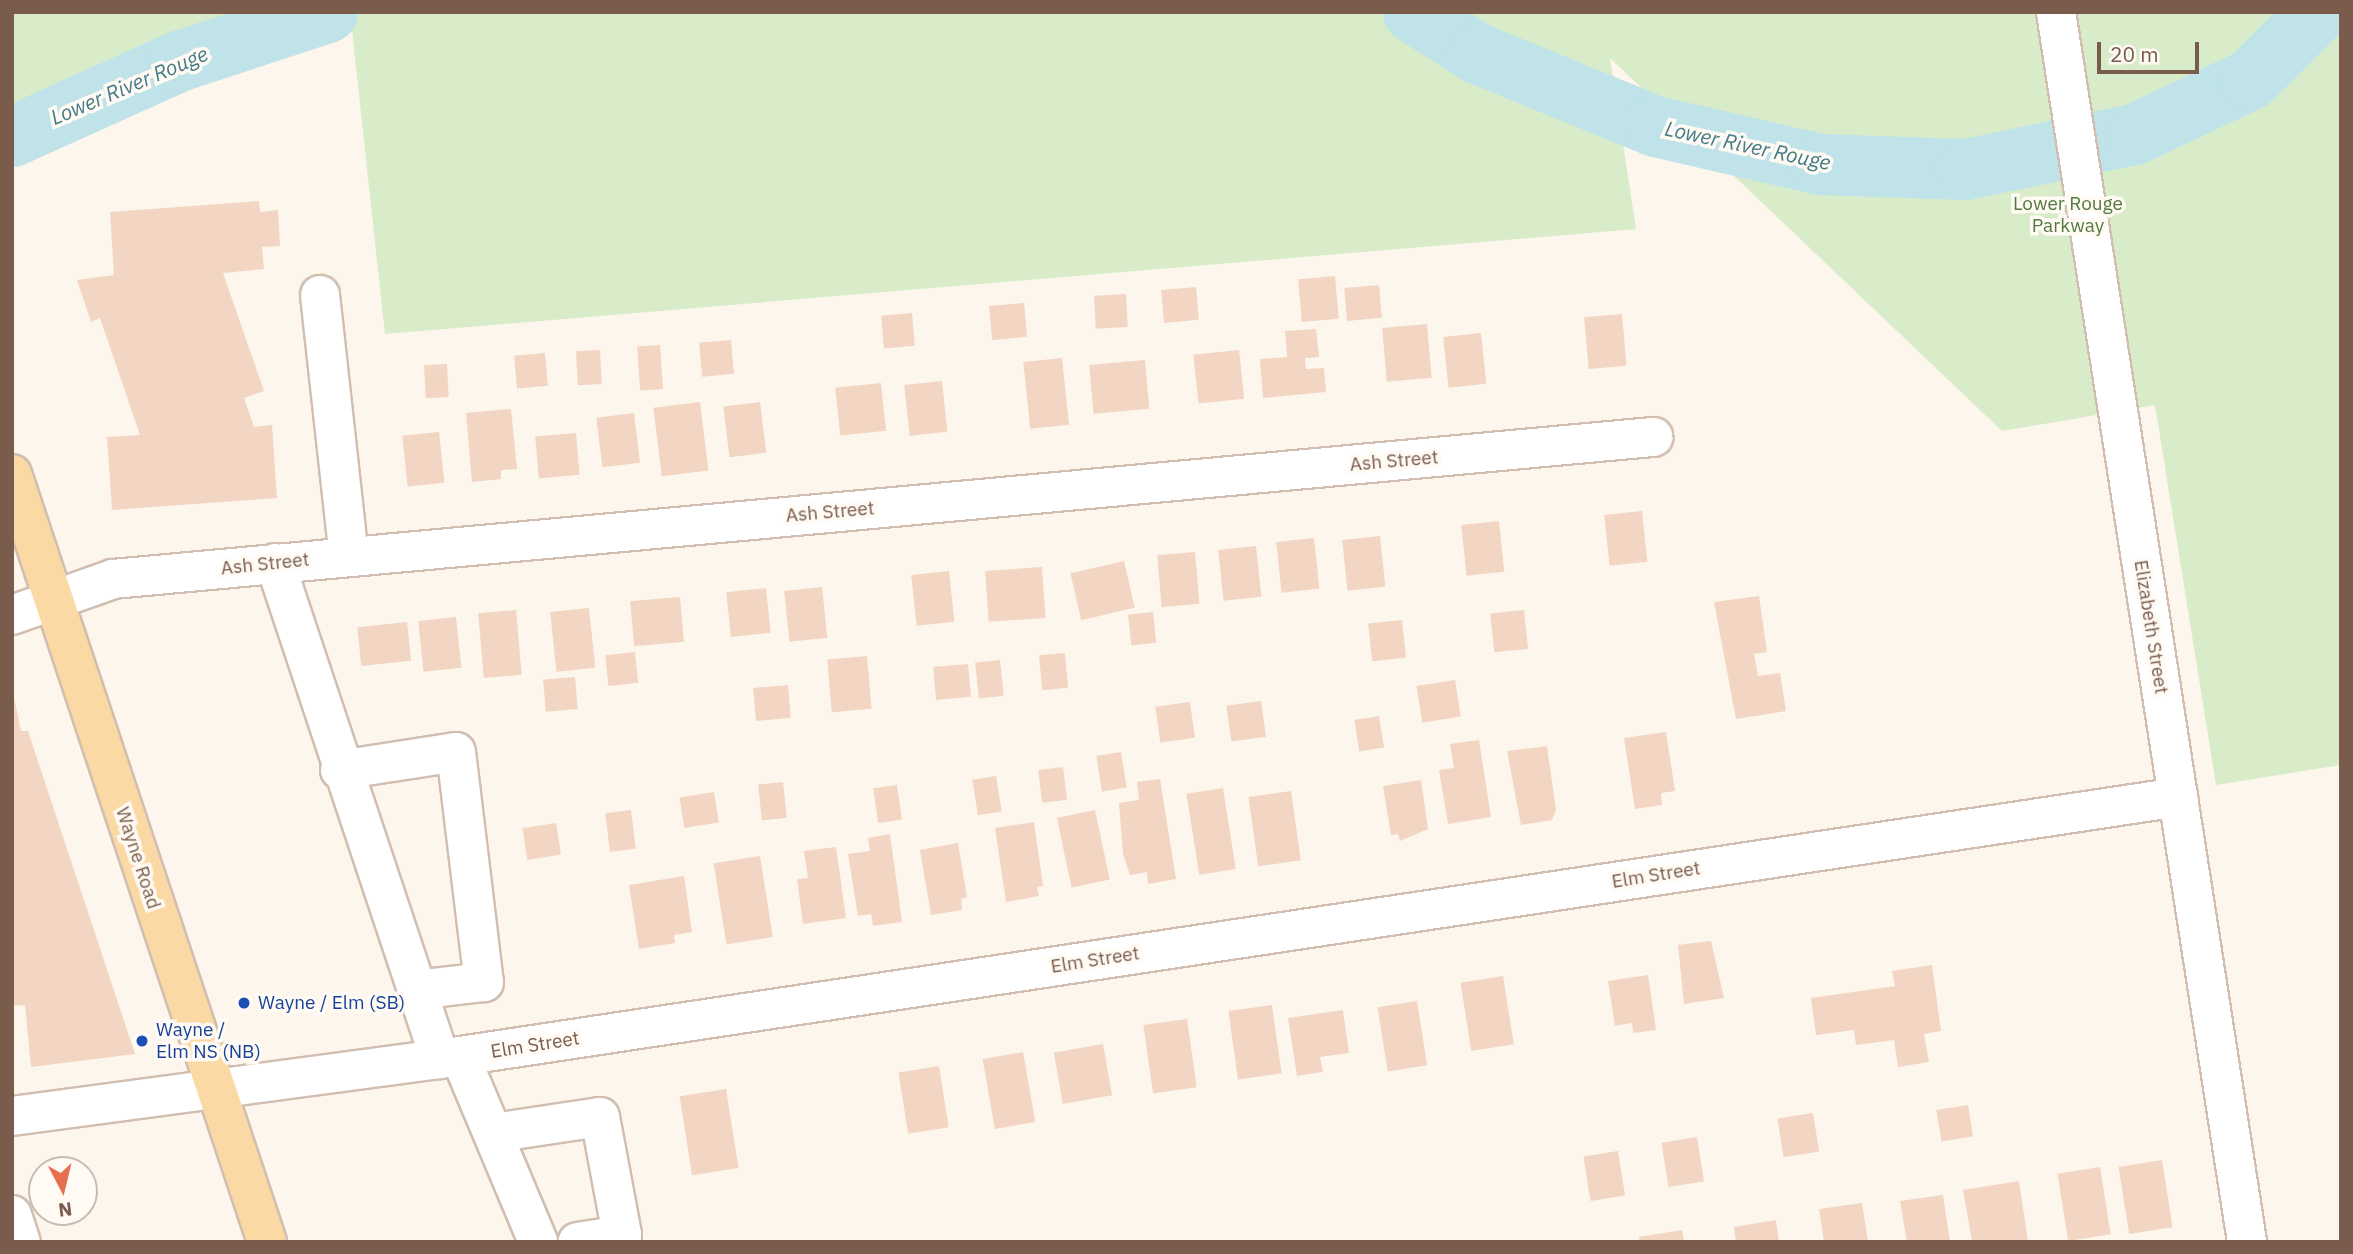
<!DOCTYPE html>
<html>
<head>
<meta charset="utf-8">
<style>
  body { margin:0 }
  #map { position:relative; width:2353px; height:1254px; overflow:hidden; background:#fdf6ec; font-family:"IBM Plex Sans",sans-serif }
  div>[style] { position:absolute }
  .green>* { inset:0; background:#d8ecc9 }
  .river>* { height:61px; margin:-30.5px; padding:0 30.5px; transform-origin:30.5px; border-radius:30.5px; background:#bfe3e8 }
  .building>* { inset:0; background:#f3d5c3; transform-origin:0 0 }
  .roads { filter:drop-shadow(2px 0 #d1beb0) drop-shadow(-2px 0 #d1beb0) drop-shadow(0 2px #d1beb0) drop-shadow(0 -2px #d1beb0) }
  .minor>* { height:38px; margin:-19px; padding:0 19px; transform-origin:19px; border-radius:19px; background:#fff }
  .major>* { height:38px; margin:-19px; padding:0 19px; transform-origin:19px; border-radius:19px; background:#fbd9a5 }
  .dots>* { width:19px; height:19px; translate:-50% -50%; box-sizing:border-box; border:4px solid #fffaf3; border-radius:50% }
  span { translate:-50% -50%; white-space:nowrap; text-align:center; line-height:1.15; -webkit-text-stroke:7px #fffaf3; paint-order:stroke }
  .park-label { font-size:19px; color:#537a41 }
  .street-label { font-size:19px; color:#7a5c4d }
  .transit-label { font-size:19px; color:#164399 }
  .left { translate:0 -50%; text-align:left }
  .water-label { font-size:21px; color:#437c86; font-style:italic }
  .frame { position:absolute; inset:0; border:14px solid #7a5c4d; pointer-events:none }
  .north { position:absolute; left:28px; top:1156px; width:70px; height:70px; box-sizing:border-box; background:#fffaf3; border:2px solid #cabbb1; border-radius:50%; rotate:173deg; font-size:19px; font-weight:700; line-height:28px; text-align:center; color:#7a5c4d }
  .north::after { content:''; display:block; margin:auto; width:24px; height:32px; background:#e76f51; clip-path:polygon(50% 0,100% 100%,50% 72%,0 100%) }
  .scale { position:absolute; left:2097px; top:42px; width:102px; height:32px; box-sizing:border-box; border:4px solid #7a5c4d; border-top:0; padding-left:9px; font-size:21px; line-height:24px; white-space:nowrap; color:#7a5c4d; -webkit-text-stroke:5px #fffaf3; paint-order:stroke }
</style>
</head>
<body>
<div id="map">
  <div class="green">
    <div style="clip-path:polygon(12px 12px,327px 12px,178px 61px,12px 136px)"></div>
    <div style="clip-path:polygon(350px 12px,2341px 12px,2341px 765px,2216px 785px,2155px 405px,2002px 431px,1610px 58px,1636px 229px,385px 334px)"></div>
  </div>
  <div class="river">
    <div style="left:1413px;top:12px;width:76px;rotate:32.6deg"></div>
    <div style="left:1477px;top:53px;width:192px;rotate:22.3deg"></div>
    <div style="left:1655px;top:126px;width:168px;rotate:13deg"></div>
    <div style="left:1819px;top:164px;width:146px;rotate:2deg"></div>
    <div style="left:1965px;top:169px;width:173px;rotate:-11.7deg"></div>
    <div style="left:2134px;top:134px;width:128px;rotate:-25.4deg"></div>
    <div style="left:2250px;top:79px;width:95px;rotate:-45deg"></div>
    <div style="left:12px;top:136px;width:182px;rotate:-24.3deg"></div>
    <div style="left:178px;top:61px;width:157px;rotate:-18.2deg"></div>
  </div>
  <div class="building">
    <div style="clip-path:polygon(259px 201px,260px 212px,278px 210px,280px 246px,262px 247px,264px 269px,223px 273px,264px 391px,244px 398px,254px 427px,272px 425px,277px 498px,112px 510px,107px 437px,140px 435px,100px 318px,91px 322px,77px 280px,114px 275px,110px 212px)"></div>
    <div style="left:1335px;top:276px;width:43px;height:37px;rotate:85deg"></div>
    <div style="left:1379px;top:285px;width:33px;height:35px;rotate:85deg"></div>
    <div style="left:1196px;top:287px;width:33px;height:35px;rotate:85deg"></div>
    <div style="left:1126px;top:294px;width:33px;height:32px;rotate:87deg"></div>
    <div style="left:1024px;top:303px;width:34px;height:35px;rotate:85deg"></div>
    <div style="left:912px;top:313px;width:33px;height:31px;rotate:85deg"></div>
    <div style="left:1622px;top:314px;width:52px;height:38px;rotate:85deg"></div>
    <div style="left:1427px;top:324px;width:54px;height:45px;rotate:85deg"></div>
    <div style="clip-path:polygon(1316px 329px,1319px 357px,1305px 358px,1306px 369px,1324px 368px,1326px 392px,1263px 398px,1260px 359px,1287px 357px,1285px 331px)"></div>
    <div style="left:1481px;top:333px;width:51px;height:38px;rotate:84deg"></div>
    <div style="left:731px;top:340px;width:34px;height:32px;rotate:85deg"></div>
    <div style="left:660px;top:345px;width:44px;height:23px;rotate:86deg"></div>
    <div style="left:600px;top:350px;width:34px;height:24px;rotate:87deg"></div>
    <div style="left:1239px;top:350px;width:49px;height:46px;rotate:84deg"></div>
    <div style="left:545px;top:353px;width:33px;height:31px;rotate:85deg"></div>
    <div style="left:1062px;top:358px;width:67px;height:39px;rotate:84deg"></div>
    <div style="left:1145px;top:360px;width:49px;height:56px;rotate:85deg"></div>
    <div style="left:447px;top:364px;width:33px;height:23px;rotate:87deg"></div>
    <div style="left:942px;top:381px;width:51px;height:38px;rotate:84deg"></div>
    <div style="left:881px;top:383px;width:48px;height:46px;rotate:84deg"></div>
    <div style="left:700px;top:402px;width:69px;height:47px;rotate:83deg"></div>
    <div style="left:760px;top:402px;width:51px;height:37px;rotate:83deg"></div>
    <div style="clip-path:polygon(511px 409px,517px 469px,501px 470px,501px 479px,472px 482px,466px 413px)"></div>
    <div style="left:634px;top:413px;width:50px;height:38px;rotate:83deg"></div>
    <div style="left:439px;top:432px;width:51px;height:37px;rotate:84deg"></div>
    <div style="left:576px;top:433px;width:42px;height:41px;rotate:85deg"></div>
    <div style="left:1642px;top:511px;width:51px;height:38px;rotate:84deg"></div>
    <div style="left:1499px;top:521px;width:51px;height:38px;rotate:84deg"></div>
    <div style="left:1380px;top:536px;width:51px;height:38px;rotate:84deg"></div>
    <div style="left:1314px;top:538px;width:51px;height:38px;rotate:84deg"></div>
    <div style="left:1256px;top:546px;width:51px;height:38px;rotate:84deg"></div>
    <div style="left:1195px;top:552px;width:52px;height:38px;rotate:85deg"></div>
    <div style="left:1124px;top:561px;width:48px;height:55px;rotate:77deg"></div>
    <div style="left:1042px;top:567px;width:51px;height:57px;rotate:86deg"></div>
    <div style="left:949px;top:571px;width:51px;height:38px;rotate:84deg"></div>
    <div style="left:822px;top:587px;width:51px;height:38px;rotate:84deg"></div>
    <div style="left:766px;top:588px;width:45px;height:40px;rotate:84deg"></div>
    <div style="clip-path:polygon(1759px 596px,1767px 652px,1754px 654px,1758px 676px,1780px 673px,1786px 711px,1736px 719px,1714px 602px)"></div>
    <div style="left:680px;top:597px;width:45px;height:50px;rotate:85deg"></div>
    <div style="left:589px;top:608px;width:60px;height:39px;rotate:84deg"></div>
    <div style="left:516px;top:610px;width:65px;height:38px;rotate:85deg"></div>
    <div style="left:1524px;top:610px;width:39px;height:34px;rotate:84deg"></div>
    <div style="left:1153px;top:612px;width:31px;height:25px;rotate:84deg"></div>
    <div style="left:456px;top:617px;width:51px;height:38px;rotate:84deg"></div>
    <div style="left:1402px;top:620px;width:38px;height:34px;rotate:84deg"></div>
    <div style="left:407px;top:622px;width:39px;height:50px;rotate:84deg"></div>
    <div style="left:635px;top:652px;width:31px;height:30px;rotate:84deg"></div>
    <div style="left:1065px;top:653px;width:35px;height:26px;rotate:85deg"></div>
    <div style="left:867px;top:656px;width:53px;height:40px;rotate:85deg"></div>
    <div style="left:1000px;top:660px;width:36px;height:25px;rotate:84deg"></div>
    <div style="left:968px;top:664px;width:33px;height:35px;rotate:85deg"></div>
    <div style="left:575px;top:677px;width:32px;height:32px;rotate:85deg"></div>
    <div style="left:1455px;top:680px;width:37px;height:39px;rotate:81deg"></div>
    <div style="left:788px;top:685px;width:33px;height:35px;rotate:85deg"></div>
    <div style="clip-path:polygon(12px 688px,21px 731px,28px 731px,135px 1054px,31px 1067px,25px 1005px,12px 1006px)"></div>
    <div style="left:1261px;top:701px;width:36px;height:35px;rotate:82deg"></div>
    <div style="left:1190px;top:702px;width:36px;height:35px;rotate:82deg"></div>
    <div style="left:1379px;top:716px;width:32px;height:25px;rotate:81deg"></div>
    <div style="clip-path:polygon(1666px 732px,1675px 791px,1661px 793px,1662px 805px,1635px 809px,1624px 738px)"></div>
    <div style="clip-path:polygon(1479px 740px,1491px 817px,1448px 824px,1439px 770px,1454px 768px,1450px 744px)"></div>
    <div style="clip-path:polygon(1547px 746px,1556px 810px,1552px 820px,1521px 825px,1507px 751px)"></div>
    <div style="left:1121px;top:752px;width:36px;height:25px;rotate:81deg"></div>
    <div style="left:1063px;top:767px;width:33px;height:25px;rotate:83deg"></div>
    <div style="left:996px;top:776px;width:36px;height:24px;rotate:81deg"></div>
    <div style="clip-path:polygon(1160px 779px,1176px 879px,1148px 884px,1147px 872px,1130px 875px,1123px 854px,1119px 803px,1139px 800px,1137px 782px)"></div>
    <div style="clip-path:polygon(1421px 780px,1428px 829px,1400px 841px,1398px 834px,1391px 835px,1383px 786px)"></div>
    <div style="left:783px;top:782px;width:36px;height:25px;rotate:84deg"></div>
    <div style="left:897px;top:785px;width:35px;height:24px;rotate:82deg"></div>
    <div style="left:1223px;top:788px;width:82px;height:37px;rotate:81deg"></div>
    <div style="left:1291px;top:791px;width:70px;height:43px;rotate:82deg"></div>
    <div style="left:714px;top:792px;width:31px;height:35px;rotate:81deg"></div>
    <div style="left:631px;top:810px;width:39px;height:26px;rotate:83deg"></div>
    <div style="left:1095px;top:810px;width:71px;height:39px;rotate:78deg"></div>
    <div style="clip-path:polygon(1034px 822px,1043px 886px,1037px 887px,1039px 896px,1006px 902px,995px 828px)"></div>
    <div style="left:556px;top:823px;width:32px;height:34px;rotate:81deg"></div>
    <div style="clip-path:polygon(890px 834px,902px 922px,873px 926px,871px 914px,858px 916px,848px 854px,870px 851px,868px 838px)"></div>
    <div style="clip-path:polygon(958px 843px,967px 897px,961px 899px,962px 910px,931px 915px,920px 850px)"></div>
    <div style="clip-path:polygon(836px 847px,846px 918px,803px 924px,797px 879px,808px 878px,804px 851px)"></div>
    <div style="left:760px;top:856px;width:82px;height:47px;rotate:81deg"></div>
    <div style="clip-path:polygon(684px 876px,692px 932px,674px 935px,675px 943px,639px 949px,629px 885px)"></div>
    <div style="clip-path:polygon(1711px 941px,1724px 998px,1684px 1004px,1678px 945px)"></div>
    <div style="clip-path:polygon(1932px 965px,1941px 1031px,1924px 1034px,1929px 1062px,1898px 1067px,1894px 1040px,1856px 1045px,1854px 1030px,1816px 1035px,1811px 998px,1895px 986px,1892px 971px)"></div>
    <div style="clip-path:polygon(1648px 975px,1656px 1030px,1633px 1033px,1632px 1023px,1615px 1026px,1608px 981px)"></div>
    <div style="left:1503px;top:976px;width:69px;height:43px;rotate:81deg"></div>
    <div style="left:1417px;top:1001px;width:65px;height:40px;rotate:81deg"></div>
    <div style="left:1272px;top:1005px;width:69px;height:44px;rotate:82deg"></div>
    <div style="clip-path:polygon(1343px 1010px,1349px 1053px,1320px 1057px,1323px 1072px,1297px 1076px,1288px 1018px)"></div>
    <div style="left:1187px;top:1019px;width:69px;height:44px;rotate:82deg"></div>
    <div style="left:1103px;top:1044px;width:52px;height:50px;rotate:80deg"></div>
    <div style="left:1023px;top:1052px;width:71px;height:41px;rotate:80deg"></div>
    <div style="left:939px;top:1066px;width:62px;height:41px;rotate:81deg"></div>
    <div style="left:726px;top:1089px;width:80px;height:47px;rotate:81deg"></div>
    <div style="left:1968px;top:1105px;width:32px;height:32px;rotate:81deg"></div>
    <div style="left:1813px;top:1113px;width:39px;height:36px;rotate:81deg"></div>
    <div style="left:1697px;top:1137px;width:45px;height:36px;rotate:81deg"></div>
    <div style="left:1618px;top:1151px;width:45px;height:35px;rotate:81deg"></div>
    <div style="left:2162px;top:1160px;width:68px;height:44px;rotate:81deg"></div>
    <div style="left:2100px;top:1167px;width:68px;height:43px;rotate:81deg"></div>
    <div style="clip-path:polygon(2019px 1181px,2028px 1242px,1972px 1241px,1963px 1190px)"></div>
    <div style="clip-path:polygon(1943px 1195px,1950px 1242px,1907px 1242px,1900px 1201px)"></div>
    <div style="clip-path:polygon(1862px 1203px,1868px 1242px,1824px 1242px,1819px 1209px)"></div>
    <div style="clip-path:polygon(1776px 1220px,1779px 1242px,1736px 1242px,1734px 1227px)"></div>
    <div style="clip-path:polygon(1682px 1230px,1684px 1242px,1640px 1242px,1639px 1237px)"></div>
  </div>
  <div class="roads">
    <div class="minor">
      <div style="left:2056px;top:12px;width:1245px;rotate:81.17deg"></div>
      <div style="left:320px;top:295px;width:263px;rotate:83.7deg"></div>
      <div style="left:275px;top:563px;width:523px;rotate:71.6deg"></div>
      <div style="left:12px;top:615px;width:107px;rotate:-19.6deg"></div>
      <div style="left:113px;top:579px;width:1547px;rotate:-5.27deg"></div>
      <div style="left:340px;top:770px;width:117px;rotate:-8.8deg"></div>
      <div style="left:456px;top:752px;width:232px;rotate:83.1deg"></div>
      <div style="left:484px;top:982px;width:68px;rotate:173.3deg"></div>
      <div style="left:460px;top:1056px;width:202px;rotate:67.2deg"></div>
      <div style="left:12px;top:1116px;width:432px;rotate:-7.6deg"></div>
      <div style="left:440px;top:1059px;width:1758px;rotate:-8.57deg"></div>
      <div style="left:493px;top:1133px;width:108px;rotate:-8.5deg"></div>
      <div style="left:600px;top:1117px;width:120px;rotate:79.4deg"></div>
      <div style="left:622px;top:1235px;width:45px;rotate:171deg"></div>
      <div style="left:12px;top:1215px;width:28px;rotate:72deg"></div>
    </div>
    <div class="major">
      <div style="left:12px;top:474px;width:809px;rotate:71.63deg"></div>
    </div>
  </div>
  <div class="dots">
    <div style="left:244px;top:1003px;background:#1a4fb4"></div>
    <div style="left:142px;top:1041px;background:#1a4fb4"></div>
  </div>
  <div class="park-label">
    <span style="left:2068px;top:215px">Lower Rouge<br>Parkway</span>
  </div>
  <div class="street-label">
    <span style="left:1394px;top:461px;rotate:-5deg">Ash Street</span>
    <span style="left:830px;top:512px;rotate:-5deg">Ash Street</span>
    <span style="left:265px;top:564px;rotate:-6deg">Ash Street</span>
    <span style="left:2151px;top:627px;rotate:81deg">Elizabeth Street</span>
    <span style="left:138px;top:858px;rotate:72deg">Wayne Road</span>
    <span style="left:1656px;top:875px;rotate:-9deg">Elm Street</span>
    <span style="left:1095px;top:960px;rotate:-9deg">Elm Street</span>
    <span style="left:535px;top:1045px;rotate:-9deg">Elm Street</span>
  </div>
  <div class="transit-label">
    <span class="left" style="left:258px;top:1003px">Wayne / Elm (SB)</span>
    <span class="left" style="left:156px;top:1041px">Wayne /<br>Elm NS (NB)</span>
  </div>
  <div class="water-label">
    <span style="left:129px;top:85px;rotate:-23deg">Lower River Rouge</span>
    <span style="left:1748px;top:145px;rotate:12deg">Lower River Rouge</span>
  </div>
  <div class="frame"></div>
  <div class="north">N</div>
  <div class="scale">20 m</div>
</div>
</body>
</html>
